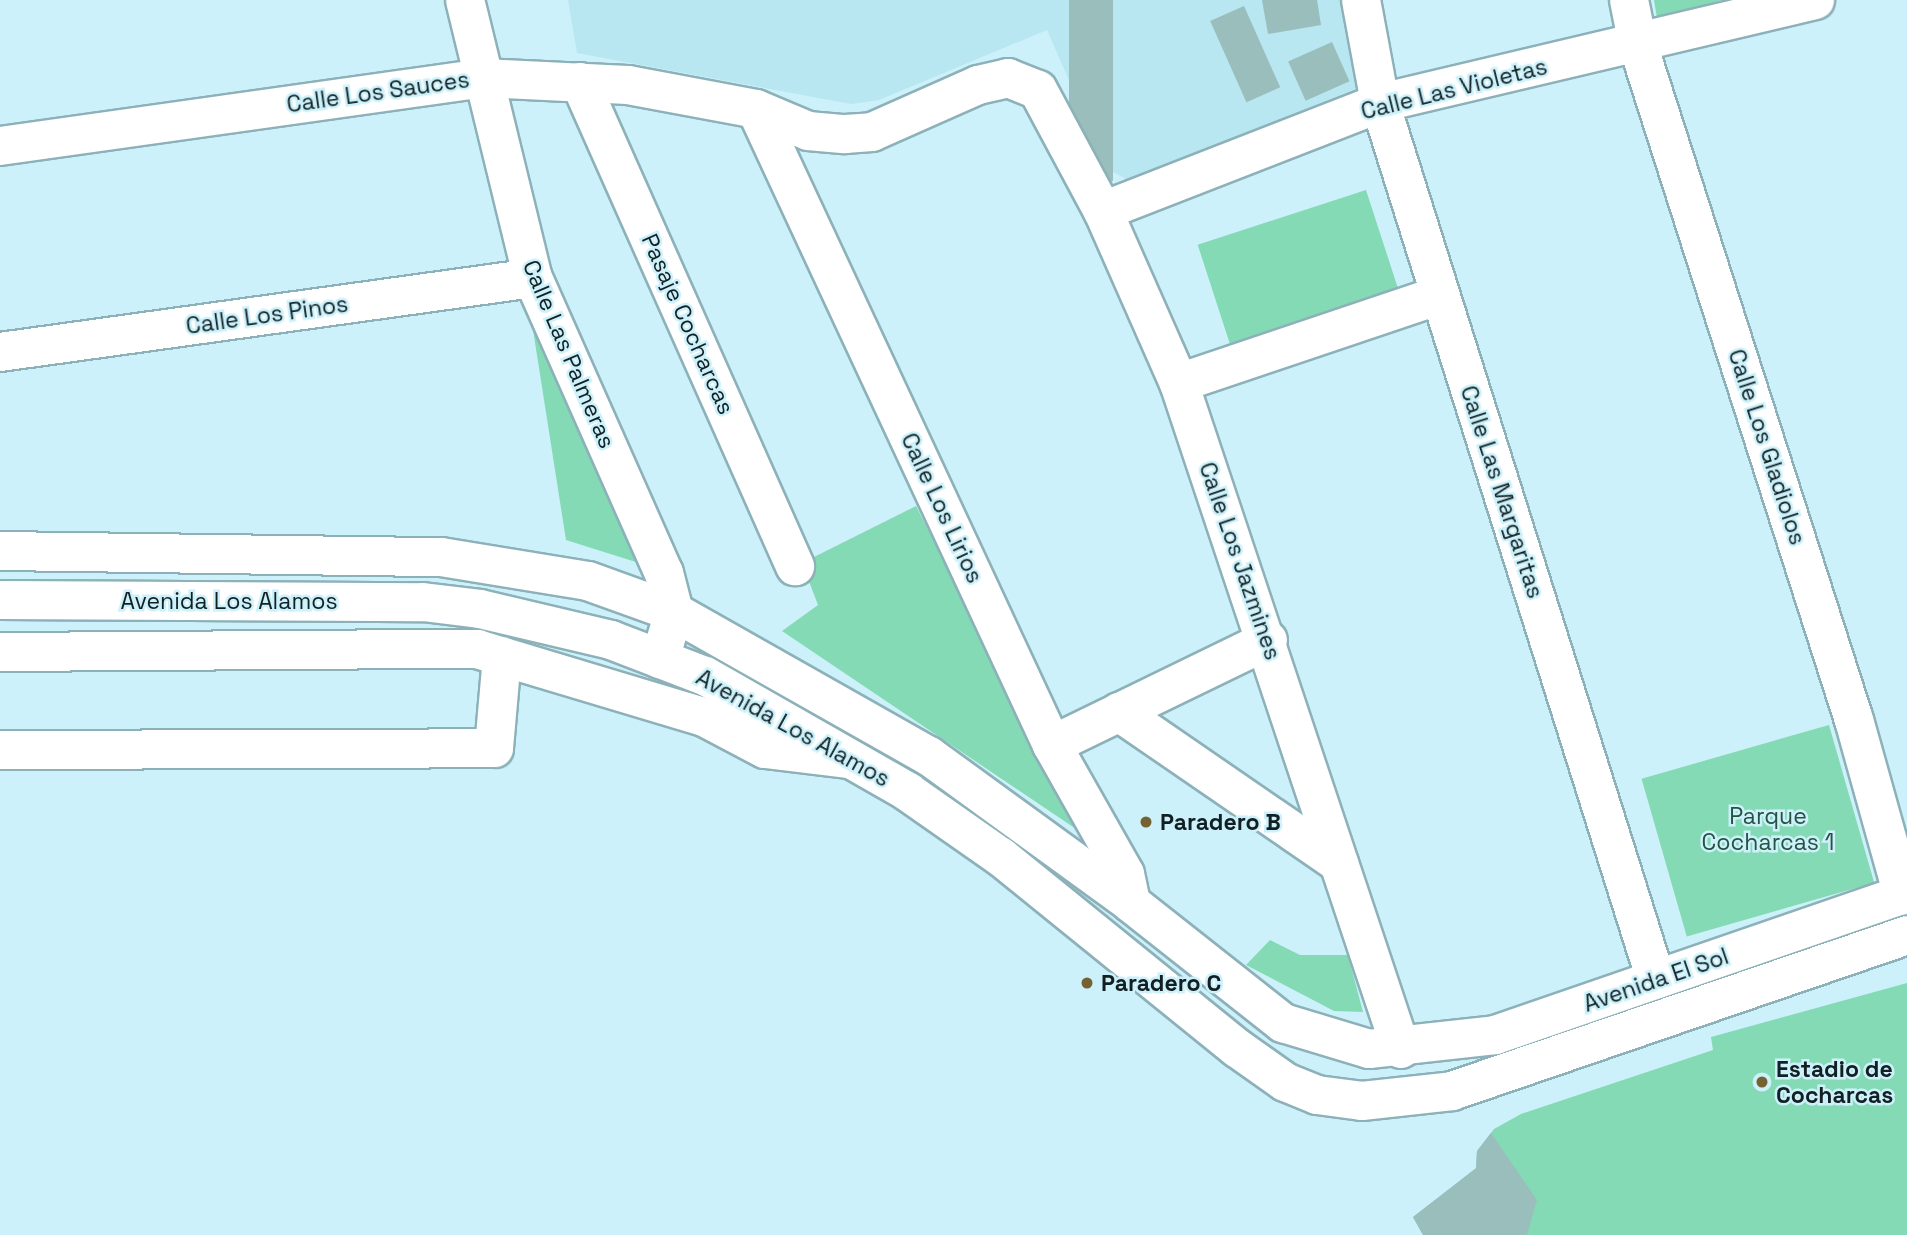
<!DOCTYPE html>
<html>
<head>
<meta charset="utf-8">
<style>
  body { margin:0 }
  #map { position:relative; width:1907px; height:1235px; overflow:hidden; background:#ccf1fa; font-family:"Space Grotesk",sans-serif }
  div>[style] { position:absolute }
  .built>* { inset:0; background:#b8e6f1 }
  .green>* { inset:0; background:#84dab4; transform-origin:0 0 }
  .building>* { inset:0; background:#99bebb; transform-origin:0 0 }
  .roads { filter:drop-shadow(2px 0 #8db1b9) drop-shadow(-2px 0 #8db1b9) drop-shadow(0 2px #8db1b9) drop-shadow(0 -2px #8db1b9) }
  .street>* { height:38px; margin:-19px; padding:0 19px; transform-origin:19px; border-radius:19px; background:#fff }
  .secondary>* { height:38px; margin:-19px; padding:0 19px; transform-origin:19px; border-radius:19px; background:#fff }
  .dots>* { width:19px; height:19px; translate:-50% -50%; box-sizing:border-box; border:4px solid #ccf1fa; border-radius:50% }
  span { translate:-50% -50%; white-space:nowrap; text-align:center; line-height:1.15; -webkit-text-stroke:5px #ccf1fa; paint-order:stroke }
  .street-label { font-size:23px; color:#122023 }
  .park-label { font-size:23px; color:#255340 }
  .poi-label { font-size:23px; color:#122023; font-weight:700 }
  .left { translate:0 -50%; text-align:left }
</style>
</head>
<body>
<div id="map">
  <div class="built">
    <div style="clip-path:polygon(568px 0,1347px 0,1362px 86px,1128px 180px,1108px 169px,1047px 30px,879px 100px,851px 104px,577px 53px)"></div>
  </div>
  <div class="green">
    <div style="clip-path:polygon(1654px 0,1722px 0,1657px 18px)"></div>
    <div style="left:1366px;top:190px;width:106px;height:177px;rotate:72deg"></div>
    <div style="clip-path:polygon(531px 317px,639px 563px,566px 540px)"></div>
    <div style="clip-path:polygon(916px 506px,1085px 835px,782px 631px,818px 605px,802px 563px)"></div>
    <div style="left:1829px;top:725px;width:164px;height:195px;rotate:74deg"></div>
    <div style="clip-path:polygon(1270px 940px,1300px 955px,1348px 955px,1363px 1012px,1334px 1011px,1246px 965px)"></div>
    <div style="clip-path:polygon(1907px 983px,1907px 1235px,1423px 1235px,1413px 1217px,1476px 1169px,1477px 1151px,1494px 1129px,1521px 1114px,1713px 1050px,1711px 1037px)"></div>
  </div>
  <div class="building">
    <div style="left:1069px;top:0;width:44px;height:181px"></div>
    <div style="clip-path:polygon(1262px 0,1317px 0,1321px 25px,1268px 34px)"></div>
    <div style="left:1244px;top:6px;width:89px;height:37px;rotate:66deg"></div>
    <div style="left:1332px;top:42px;width:43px;height:48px;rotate:66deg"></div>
    <div style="clip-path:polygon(1491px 1133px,1537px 1200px,1527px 1235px,1423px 1235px,1413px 1217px,1476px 1168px,1477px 1151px)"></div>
  </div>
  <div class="roads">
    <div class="street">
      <div style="left:465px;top:0;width:286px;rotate:76.3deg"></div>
      <div style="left:533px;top:278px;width:323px;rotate:66.1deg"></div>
      <div style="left:664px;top:573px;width:40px;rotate:75.6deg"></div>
      <div style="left:674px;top:612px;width:49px;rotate:106.6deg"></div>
      <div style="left:1361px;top:0;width:105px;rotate:79.5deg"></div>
      <div style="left:1380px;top:103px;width:919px;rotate:72.53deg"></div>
      <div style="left:1629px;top:0;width:46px;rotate:78.7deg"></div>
      <div style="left:1638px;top:45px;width:709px;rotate:72.26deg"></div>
      <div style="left:1854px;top:720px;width:182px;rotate:74.4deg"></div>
      <div style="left:580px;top:82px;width:530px;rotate:66.05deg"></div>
      <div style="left:756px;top:109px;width:702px;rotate:65.04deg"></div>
      <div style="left:1052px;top:745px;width:148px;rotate:60.5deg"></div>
      <div style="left:1125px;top:874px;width:30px;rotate:78deg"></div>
      <div style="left:0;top:146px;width:486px;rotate:-8deg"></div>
      <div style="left:481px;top:78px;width:147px;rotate:2.7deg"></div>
      <div style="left:628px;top:85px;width:130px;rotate:10.6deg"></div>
      <div style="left:756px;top:109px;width:56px;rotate:22.9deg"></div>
      <div style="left:808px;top:131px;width:37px;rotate:5deg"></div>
      <div style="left:845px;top:134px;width:27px;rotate:-4deg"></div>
      <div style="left:872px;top:132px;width:116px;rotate:-23.9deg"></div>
      <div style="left:978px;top:85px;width:31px;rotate:-13deg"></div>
      <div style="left:1008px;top:78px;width:32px;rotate:22deg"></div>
      <div style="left:1038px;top:90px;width:137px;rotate:61.8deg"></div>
      <div style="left:1103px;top:211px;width:188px;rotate:66.2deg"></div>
      <div style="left:1179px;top:383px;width:702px;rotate:71.57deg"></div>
      <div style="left:1103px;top:211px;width:297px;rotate:-21.3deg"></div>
      <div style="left:1380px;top:103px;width:447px;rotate:-13.3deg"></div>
      <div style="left:0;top:352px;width:538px;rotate:-7.9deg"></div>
      <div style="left:1179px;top:383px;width:273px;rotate:-18.6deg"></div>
      <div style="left:0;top:652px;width:477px;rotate:-0.4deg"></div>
      <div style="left:477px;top:649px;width:237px;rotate:16.7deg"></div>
      <div style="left:704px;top:717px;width:69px;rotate:27.7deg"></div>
      <div style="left:765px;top:749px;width:85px;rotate:6.8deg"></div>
      <div style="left:1119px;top:712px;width:267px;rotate:34.5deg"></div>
      <div style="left:1052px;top:745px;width:240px;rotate:-25.9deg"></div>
      <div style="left:0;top:750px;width:494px;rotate:-0.2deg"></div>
      <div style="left:494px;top:748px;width:92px;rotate:-85deg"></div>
    </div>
    <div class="secondary">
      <div style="left:0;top:551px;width:441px;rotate:0.8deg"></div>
      <div style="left:441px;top:557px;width:149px;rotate:9.3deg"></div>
      <div style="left:588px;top:581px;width:91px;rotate:19.8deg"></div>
      <div style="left:674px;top:612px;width:293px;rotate:29.5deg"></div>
      <div style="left:929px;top:756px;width:250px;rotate:36deg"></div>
      <div style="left:1131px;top:903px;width:194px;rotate:38.3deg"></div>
      <div style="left:1283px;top:1023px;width:90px;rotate:16.8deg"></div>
      <div style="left:1369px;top:1049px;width:127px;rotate:-6.3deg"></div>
      <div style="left:1495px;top:1035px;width:436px;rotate:-19deg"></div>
      <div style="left:0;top:600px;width:423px;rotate:0.3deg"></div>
      <div style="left:423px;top:602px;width:57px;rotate:7deg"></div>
      <div style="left:480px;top:609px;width:135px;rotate:13.3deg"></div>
      <div style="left:611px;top:640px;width:101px;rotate:21deg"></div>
      <div style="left:705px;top:676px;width:234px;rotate:29.7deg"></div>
      <div style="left:908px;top:792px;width:113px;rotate:35deg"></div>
      <div style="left:1001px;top:857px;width:304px;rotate:39deg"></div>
      <div style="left:1237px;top:1048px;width:59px;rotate:35.3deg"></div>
      <div style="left:1285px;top:1082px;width:35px;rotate:22deg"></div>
      <div style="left:1317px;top:1095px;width:45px;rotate:7.6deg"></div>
      <div style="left:1362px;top:1101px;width:91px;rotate:-6.3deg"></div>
      <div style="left:1452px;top:1091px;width:481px;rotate:-18.9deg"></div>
    </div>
  </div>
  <div class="dots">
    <div style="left:1146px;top:822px;background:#746230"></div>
    <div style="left:1087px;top:983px;background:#746230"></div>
    <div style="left:1762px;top:1082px;background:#746230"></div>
  </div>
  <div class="street-label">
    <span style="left:1454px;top:89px;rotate:-14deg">Calle Las Violetas</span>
    <span style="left:378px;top:92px;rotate:-8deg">Calle Los Sauces</span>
    <span style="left:267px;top:315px;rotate:-8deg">Calle Los Pinos</span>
    <span style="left:688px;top:324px;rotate:66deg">Pasaje Cocharcas</span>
    <span style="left:569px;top:354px;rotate:67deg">Calle Las Palmeras</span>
    <span style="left:1767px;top:447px;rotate:72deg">Calle Los Gladiolos</span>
    <span style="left:1502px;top:492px;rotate:72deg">Calle Las Margaritas</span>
    <span style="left:942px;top:508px;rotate:65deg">Calle Los Lirios</span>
    <span style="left:1240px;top:561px;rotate:71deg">Calle Los Jazmines</span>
    <span style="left:229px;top:601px">Avenida Los Alamos</span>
    <span style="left:793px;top:728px;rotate:29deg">Avenida Los Alamos</span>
    <span style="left:1656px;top:980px;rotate:-19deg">Avenida El Sol</span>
  </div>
  <div class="park-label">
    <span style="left:1768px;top:829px">Parque<br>Cocharcas 1</span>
  </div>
  <div class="poi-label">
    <span class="left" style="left:1160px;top:822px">Paradero B</span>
    <span class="left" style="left:1101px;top:983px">Paradero C</span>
    <span class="left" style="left:1776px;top:1082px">Estadio de<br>Cocharcas</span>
  </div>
</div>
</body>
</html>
